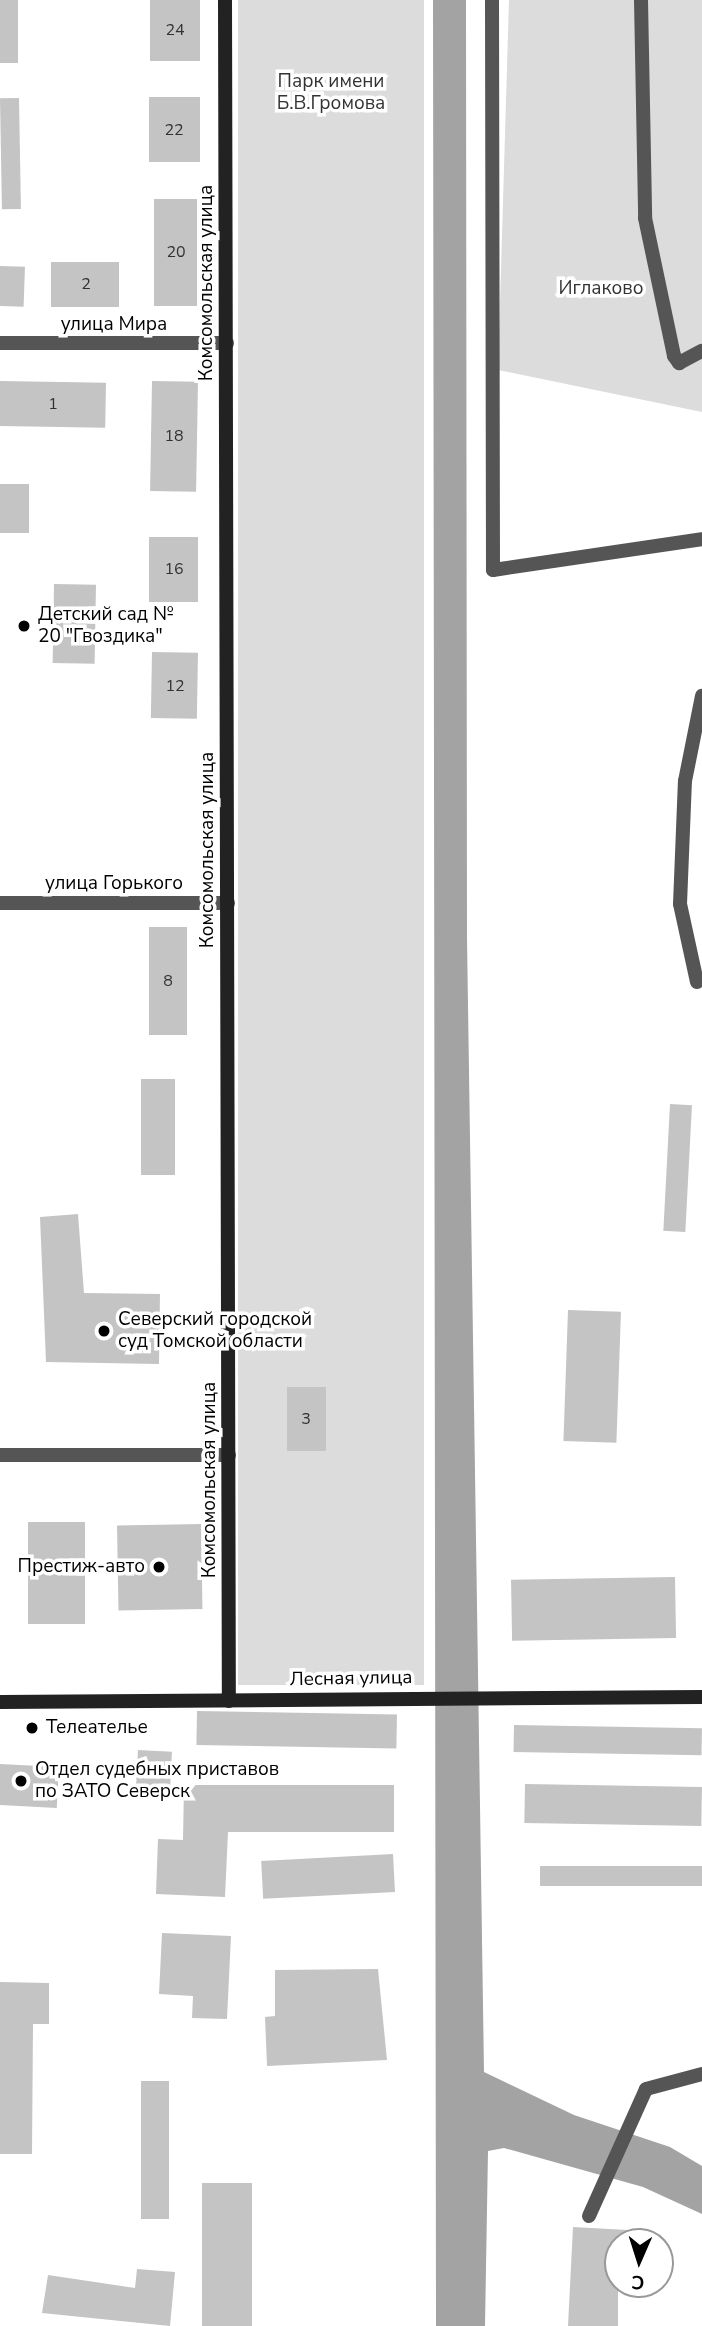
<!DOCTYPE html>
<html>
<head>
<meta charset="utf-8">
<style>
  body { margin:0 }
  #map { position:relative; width:702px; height:2326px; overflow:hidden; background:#fff; font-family:"Nunito Sans",sans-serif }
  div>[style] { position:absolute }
  .green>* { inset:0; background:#dcdcdc; transform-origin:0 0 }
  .water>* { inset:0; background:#a3a3a3 }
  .building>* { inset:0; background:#c4c4c4; transform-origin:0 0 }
  .minor>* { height:14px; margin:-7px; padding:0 7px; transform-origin:7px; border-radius:7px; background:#555 }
  .secondary>* { height:14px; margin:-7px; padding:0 7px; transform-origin:7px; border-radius:7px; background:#222 }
  .dots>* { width:19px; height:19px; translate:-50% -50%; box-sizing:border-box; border:4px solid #fff; border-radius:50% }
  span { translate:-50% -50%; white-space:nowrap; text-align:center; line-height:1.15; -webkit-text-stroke:7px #fff; paint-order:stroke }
  .number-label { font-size:16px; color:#313131 }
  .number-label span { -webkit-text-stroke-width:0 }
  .park-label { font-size:19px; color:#333 }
  .street-label { font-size:19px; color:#000 }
  .poi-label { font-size:19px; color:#000 }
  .left { translate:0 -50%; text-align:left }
  .right { translate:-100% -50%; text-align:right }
  .north { position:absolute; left:604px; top:2228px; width:70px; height:70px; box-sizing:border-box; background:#fff; border:2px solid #999; border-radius:50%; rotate:183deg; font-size:19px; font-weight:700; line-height:28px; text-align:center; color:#000 }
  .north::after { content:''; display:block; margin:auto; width:24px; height:32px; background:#000; clip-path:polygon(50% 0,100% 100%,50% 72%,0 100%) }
</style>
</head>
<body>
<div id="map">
  <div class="green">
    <div style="left:238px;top:0;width:186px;height:1685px"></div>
    <div style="clip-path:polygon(509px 0,702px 0,702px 412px,498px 370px)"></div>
  </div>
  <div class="water">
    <div style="clip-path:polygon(433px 0,466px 0,467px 938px,484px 2072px,574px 2115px,670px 2147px,702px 2166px,702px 2214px,643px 2187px,504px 2148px,488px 2151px,485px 2326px,436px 2326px)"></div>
  </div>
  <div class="building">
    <div style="left:0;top:0;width:18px;height:63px"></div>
    <div style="left:150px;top:0;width:50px;height:61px"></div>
    <div style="left:149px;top:97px;width:51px;height:65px"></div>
    <div style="left:19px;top:98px;width:111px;height:19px;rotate:89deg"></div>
    <div style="left:154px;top:199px;width:43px;height:107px"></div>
    <div style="left:51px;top:262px;width:68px;height:45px"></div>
    <div style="left:0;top:266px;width:25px;height:40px;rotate:2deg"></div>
    <div style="left:0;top:381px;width:106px;height:45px;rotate:1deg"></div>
    <div style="left:152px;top:381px;width:46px;height:110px;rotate:1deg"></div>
    <div style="left:0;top:484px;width:29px;height:49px"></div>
    <div style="left:149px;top:537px;width:49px;height:65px"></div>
    <div style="left:54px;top:584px;width:42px;height:79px;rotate:1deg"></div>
    <div style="left:152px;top:652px;width:46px;height:66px;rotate:1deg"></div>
    <div style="left:149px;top:927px;width:38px;height:108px"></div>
    <div style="left:141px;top:1079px;width:34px;height:96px"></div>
    <div style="left:670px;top:1104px;width:22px;height:127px;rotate:3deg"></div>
    <div style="clip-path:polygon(78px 1214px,84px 1293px,160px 1294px,159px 1364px,46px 1362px,40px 1217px)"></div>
    <div style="left:568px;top:1310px;width:53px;height:131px;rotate:2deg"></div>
    <div style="left:287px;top:1387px;width:39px;height:64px"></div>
    <div style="left:28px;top:1522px;width:57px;height:102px"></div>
    <div style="left:201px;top:1524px;width:85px;height:84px;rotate:89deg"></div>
    <div style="left:675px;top:1577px;width:61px;height:164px;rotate:89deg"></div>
    <div style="left:197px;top:1711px;width:200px;height:34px;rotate:1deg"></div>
    <div style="left:514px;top:1725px;width:188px;height:27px;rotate:1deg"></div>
    <div style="left:138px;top:1750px;width:34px;height:35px;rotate:3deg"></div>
    <div style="left:0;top:1764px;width:59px;height:41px;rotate:3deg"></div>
    <div style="left:525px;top:1784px;width:177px;height:39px;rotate:1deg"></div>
    <div style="clip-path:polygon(184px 1785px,394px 1785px,394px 1832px,228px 1832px,225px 1897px,156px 1894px,158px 1839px,183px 1840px)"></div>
    <div style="left:393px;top:1854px;width:38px;height:132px;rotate:87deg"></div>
    <div style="left:702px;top:1866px;width:20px;height:162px;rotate:90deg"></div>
    <div style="clip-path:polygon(162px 1933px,231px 1936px,227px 2019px,192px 2018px,193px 1996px,159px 1994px)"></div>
    <div style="clip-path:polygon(378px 1969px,387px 2060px,267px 2066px,265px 2017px,275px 2016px,275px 1970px)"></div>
    <div style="clip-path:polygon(0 1982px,49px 1983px,49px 2024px,33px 2024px,32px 2154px,0 2154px)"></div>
    <div style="left:141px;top:2081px;width:28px;height:138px"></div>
    <div style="left:202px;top:2183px;width:50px;height:143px"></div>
    <div style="clip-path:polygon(573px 2227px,646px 2231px,646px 2242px,618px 2242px,618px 2326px,568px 2326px)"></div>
    <div style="clip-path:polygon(137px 2269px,175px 2272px,170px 2326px,42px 2313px,48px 2275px,135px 2288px)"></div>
  </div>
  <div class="minor">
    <div style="left:492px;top:0;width:570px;rotate:89.9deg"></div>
    <div style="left:493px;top:570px;width:211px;rotate:-8.4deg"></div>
    <div style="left:641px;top:0;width:218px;rotate:88.9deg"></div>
    <div style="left:645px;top:218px;width:141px;rotate:78.1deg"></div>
    <div style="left:674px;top:356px;width:9px;rotate:54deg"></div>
    <div style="left:679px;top:363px;width:26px;rotate:-28deg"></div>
    <div style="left:0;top:343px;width:227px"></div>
    <div style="left:0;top:903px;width:228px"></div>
    <div style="left:697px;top:982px;width:80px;rotate:-102.3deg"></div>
    <div style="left:680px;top:904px;width:123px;rotate:-87.7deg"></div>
    <div style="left:685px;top:781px;width:87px;rotate:-78.7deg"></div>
    <div style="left:0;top:1455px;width:229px"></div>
    <div style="left:589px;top:2216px;width:139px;rotate:-65.8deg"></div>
    <div style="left:646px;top:2089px;width:58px;rotate:-15deg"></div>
  </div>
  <div class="secondary">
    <div style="left:225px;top:0;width:1701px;rotate:89.87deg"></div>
    <div style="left:0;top:1702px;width:702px;rotate:-0.41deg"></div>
  </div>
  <div class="dots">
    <div style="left:24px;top:626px;background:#000"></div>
    <div style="left:104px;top:1331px;background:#000"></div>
    <div style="left:159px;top:1567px;background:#000"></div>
    <div style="left:32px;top:1728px;background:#000"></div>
    <div style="left:21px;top:1781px;background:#000"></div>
  </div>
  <div class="number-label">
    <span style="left:175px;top:30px">24</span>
    <span style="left:174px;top:130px">22</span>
    <span style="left:176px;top:252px">20</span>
    <span style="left:86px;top:284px">2</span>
    <span style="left:53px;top:404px">1</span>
    <span style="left:174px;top:436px">18</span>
    <span style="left:174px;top:569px">16</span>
    <span style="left:175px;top:686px">12</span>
    <span style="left:168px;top:981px">8</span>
    <span style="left:306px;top:1419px">3</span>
  </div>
  <div class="park-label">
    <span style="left:331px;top:93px">Парк имени<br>Б.В.Громова</span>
    <span style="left:601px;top:289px">Иглаково</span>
  </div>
  <div class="street-label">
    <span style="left:207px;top:283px;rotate:-90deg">Комсомольская улица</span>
    <span style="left:114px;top:325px">улица Мира</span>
    <span style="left:208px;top:850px;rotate:-90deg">Комсомольская улица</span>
    <span style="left:114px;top:884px">улица Горького</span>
    <span style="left:210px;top:1480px;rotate:-90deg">Комсомольская улица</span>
    <span style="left:351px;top:1679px;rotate:-1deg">Лесная улица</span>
  </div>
  <div class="poi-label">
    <span class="left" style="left:38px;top:626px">Детский сад №<br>20 "Гвоздика"</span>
    <span class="left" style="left:118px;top:1331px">Северский городской<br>суд Томской области</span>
    <span class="right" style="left:145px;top:1567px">Престиж-авто</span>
    <span class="left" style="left:46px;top:1728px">Телеателье</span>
    <span class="left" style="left:35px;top:1781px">Отдел судебных приставов<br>по ЗАТО Северск</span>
  </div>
  <div class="north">С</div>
</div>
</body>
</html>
